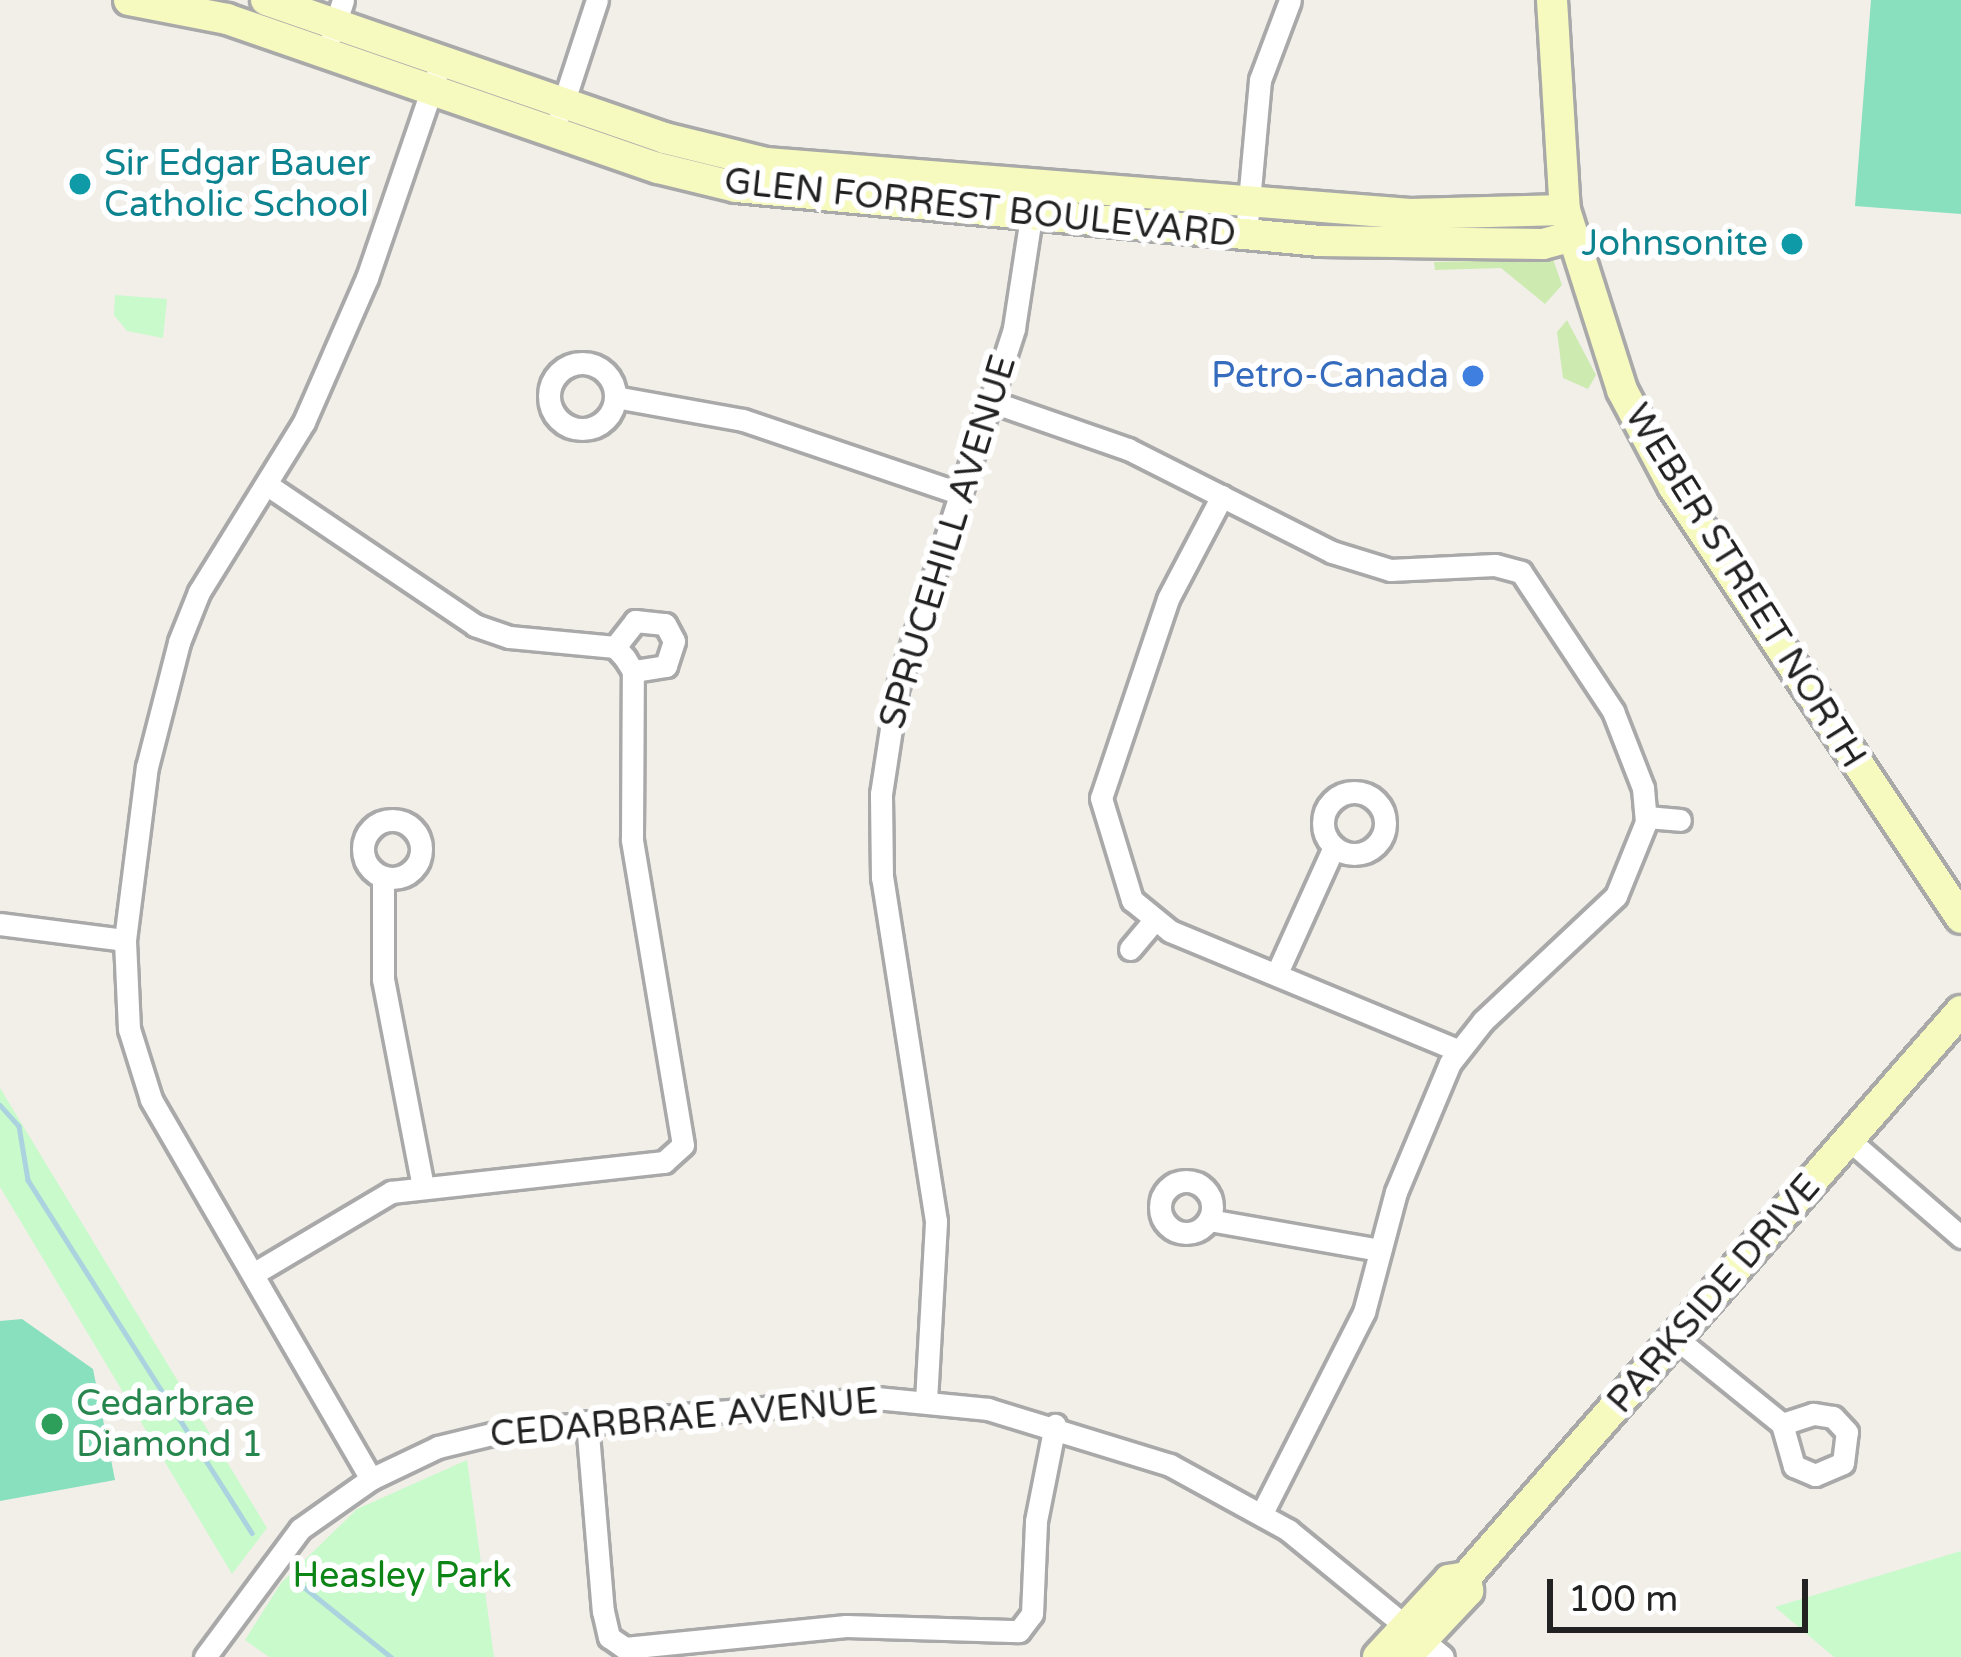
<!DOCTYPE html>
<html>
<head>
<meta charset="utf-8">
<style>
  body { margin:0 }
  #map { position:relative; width:1961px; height:1657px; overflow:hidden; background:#f2efe9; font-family:"Varela Round",sans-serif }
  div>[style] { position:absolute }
  .grass>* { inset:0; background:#cdebb0 }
  .park>* { inset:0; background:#c8facc }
  .pitch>* { inset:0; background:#88e0be }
  .stream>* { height:4.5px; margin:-2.25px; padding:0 2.25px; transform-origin:2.25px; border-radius:2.25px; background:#aad3df }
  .roads { filter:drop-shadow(3px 0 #a9a9a9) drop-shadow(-3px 0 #a9a9a9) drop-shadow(0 3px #a9a9a9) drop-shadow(0 -3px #a9a9a9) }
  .street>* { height:21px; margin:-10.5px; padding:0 10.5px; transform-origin:10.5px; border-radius:10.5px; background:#fff }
  .street>.ring { margin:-10.5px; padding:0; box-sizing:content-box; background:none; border:21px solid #fff; border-radius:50% }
  .secondary>* { height:30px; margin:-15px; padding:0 15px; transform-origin:15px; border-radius:15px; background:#f7fabf }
  .dots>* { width:33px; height:33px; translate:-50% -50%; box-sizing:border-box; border:6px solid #fff; border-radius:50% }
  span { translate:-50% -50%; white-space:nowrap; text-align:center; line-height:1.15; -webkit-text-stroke:12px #fff; paint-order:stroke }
  .culture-label { font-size:36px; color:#0d838f }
  .left { translate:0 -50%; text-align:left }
  .right { translate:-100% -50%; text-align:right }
  .street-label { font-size:36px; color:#222 }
  .shop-label { font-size:36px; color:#366cbe }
  .leisure-label { font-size:36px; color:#27864d }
  .park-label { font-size:36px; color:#0c8416 }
  .scale { position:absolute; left:1547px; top:1579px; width:261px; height:54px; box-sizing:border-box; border:6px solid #222; border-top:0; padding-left:15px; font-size:36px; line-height:42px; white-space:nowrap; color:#222; -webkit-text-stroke:9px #fff; paint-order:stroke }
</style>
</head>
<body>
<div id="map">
  <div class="grass">
    <div style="clip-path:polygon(1553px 259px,1562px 285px,1545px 304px,1501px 268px,1435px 270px,1434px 262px)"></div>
    <div style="clip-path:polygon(1567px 320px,1596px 375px,1588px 389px,1563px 378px,1557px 332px)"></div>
  </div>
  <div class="park">
    <div style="clip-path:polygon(115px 295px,167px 299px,163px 338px,127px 331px,114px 315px)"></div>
    <div style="clip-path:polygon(0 1088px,267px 1528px,232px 1574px,0 1187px)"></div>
    <div style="clip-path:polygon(467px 1460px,494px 1657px,269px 1657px,245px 1640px,281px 1583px,357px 1509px)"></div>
    <div style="clip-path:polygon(1961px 1551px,1961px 1657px,1834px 1657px,1775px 1607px)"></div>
  </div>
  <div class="pitch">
    <div style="clip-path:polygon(1871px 0,1961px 0,1961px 214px,1855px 206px)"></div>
    <div style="clip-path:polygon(22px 1319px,93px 1369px,115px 1480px,0 1501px,0 1321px)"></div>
  </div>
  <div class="stream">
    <div style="left:0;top:1105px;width:28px;rotate:48deg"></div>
    <div style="left:19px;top:1126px;width:55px;rotate:80.5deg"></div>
    <div style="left:28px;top:1180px;width:418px;rotate:57.6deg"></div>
    <div style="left:299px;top:1583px;width:118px;rotate:38.8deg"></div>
  </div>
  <div class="roads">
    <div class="street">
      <div style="left:332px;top:34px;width:36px;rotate:-72deg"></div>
      <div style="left:560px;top:113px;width:119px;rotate:-71.9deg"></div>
      <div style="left:1246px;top:234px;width:155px;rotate:-84.8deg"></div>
      <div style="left:1260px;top:80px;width:85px;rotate:-69.4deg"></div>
      <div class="ring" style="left:549px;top:363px;width:45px;height:45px"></div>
      <div style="left:615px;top:397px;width:130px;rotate:10.2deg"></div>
      <div style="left:743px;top:420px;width:228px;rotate:18.7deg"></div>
      <div style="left:990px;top:401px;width:146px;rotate:19.2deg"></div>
      <div style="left:1128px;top:449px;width:229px;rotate:26.8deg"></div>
      <div style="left:1332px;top:552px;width:61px;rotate:17.2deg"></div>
      <div style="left:1390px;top:570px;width:105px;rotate:-2.7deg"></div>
      <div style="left:1495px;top:565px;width:27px;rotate:15deg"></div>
      <div style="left:1521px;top:572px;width:167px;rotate:56.5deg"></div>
      <div style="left:1613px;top:711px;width:83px;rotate:68.7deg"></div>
      <div style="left:1643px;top:788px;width:34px;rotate:85deg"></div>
      <div style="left:1646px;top:822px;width:80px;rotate:112.1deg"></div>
      <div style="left:1616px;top:896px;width:183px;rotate:136.8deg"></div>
      <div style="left:1483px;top:1021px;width:53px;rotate:128.2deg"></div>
      <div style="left:1450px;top:1063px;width:140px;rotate:112.7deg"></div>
      <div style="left:1396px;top:1192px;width:124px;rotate:104.9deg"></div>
      <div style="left:1364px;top:1312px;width:225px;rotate:116.9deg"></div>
      <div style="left:1222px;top:496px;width:116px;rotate:117.7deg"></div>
      <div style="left:1168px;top:599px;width:210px;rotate:108.6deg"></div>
      <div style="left:1101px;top:798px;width:107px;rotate:73.1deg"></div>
      <div style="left:1132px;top:900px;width:49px;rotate:39.2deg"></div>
      <div style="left:1170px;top:931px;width:312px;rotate:22.5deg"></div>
      <div style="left:615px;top:647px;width:33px;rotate:-52deg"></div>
      <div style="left:635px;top:621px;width:30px;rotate:6deg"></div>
      <div style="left:665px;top:624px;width:19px;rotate:62deg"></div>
      <div style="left:674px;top:641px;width:26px;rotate:108deg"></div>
      <div style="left:666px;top:666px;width:33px;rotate:171deg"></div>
      <div class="ring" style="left:1323px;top:792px;width:41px;height:41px"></div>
      <div style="left:1647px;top:817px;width:33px;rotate:5deg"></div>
      <div class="ring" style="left:363px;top:820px;width:37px;height:37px"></div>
      <div style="left:383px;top:878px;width:101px;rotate:90deg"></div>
      <div style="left:383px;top:979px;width:211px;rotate:79.1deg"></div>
      <div style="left:0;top:924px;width:126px;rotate:7.3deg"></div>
      <div style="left:1130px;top:949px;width:34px;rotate:-50deg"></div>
      <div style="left:1277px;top:973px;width:138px;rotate:-65.7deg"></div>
      <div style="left:1848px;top:1139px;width:150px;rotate:40.9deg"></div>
      <div class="ring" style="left:1160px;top:1181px;width:31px;height:31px"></div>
      <div style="left:1209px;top:1220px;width:174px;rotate:10deg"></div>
      <div style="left:253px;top:1274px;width:161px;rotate:-30.7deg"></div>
      <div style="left:391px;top:1192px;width:275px;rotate:-6.3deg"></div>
      <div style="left:664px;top:1162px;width:25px;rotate:-42deg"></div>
      <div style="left:683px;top:1145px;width:310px;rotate:-99.5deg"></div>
      <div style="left:632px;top:839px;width:168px;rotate:-89.7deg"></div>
      <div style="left:633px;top:671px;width:15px;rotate:-122deg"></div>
      <div style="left:625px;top:658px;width:15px;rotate:-132deg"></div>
      <div style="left:615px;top:647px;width:106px;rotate:-174.6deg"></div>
      <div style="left:509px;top:637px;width:36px;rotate:-161deg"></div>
      <div style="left:475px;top:625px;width:249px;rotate:-146deg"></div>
      <div style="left:1677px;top:1339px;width:135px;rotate:39deg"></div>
      <div style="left:1782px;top:1424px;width:44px;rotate:74.1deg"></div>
      <div style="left:1794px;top:1466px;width:23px;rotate:23deg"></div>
      <div style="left:1815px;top:1475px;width:30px;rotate:-23deg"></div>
      <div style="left:1843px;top:1463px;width:31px;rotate:-83deg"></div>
      <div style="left:1847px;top:1432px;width:21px;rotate:-133deg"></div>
      <div style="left:1833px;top:1417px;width:20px;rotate:-171deg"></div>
      <div style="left:1813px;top:1414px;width:33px;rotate:162deg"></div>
      <div style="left:926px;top:1401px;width:180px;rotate:-86.8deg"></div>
      <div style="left:936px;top:1221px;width:347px;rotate:-98.9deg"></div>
      <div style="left:882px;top:878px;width:84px;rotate:-90.7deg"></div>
      <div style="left:881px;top:794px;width:106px;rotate:-81.3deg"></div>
      <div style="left:897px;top:689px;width:379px;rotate:-72deg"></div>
      <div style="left:1014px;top:328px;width:125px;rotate:-81.3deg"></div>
      <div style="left:587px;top:1422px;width:190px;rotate:85.2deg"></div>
      <div style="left:603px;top:1611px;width:27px;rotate:77deg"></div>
      <div style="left:609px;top:1637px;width:19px;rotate:35deg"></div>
      <div style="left:625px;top:1648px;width:222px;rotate:-5.7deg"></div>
      <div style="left:846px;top:1626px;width:173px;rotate:1.7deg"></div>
      <div style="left:1019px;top:1631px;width:21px;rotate:-53deg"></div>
      <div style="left:1032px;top:1614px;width:93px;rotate:-87.5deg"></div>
      <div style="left:1036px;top:1521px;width:98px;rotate:-78.8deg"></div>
      <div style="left:371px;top:1479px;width:439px;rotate:-120.1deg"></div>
      <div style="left:151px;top:1099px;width:73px;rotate:-107.4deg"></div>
      <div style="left:129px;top:1029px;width:89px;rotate:-92.6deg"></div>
      <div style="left:125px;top:940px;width:174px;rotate:-82.8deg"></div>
      <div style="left:147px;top:767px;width:129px;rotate:-75.6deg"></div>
      <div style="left:179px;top:642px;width:54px;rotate:-68.2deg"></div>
      <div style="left:199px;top:592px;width:200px;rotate:-58.3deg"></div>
      <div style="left:304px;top:422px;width:157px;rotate:-66.4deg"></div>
      <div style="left:367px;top:278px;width:213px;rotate:-71.1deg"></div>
      <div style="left:205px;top:1657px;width:159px;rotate:-53.4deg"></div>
      <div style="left:300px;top:1529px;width:87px;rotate:-35.2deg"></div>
      <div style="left:371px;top:1479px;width:74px;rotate:-25.5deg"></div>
      <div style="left:438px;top:1447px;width:68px;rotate:-13.6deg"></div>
      <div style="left:504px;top:1431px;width:373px;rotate:-5.1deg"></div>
      <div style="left:876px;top:1398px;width:113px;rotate:5.6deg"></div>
      <div style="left:988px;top:1409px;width:190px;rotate:17.1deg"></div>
      <div style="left:1170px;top:1465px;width:135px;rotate:28.8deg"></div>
      <div style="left:1288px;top:1530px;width:200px;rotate:39.3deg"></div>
    </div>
    <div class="secondary">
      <div style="left:129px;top:0;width:100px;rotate:11deg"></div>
      <div style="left:227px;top:19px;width:456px;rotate:19.1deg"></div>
      <div style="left:658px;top:168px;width:80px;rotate:13.7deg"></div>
      <div style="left:736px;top:187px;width:586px;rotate:5.28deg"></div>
      <div style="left:1320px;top:241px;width:223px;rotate:0.8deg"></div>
      <div style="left:1543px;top:244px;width:28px;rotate:-15deg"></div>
      <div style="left:266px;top:0;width:421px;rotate:19.1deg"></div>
      <div style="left:664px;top:138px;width:105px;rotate:13.8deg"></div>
      <div style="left:766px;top:163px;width:646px;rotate:4.53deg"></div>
      <div style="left:1410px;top:214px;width:155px;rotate:-1.5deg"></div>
      <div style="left:1552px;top:0;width:210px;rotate:86.5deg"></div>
      <div style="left:1565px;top:210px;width:189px;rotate:72.4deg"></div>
      <div style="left:1622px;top:390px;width:109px;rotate:62deg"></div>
      <div style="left:1673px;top:486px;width:519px;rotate:56.31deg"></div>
      <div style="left:1378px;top:1657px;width:105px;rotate:-47.3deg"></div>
      <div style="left:1449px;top:1580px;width:17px;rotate:-10deg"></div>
      <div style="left:1466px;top:1577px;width:752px;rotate:-48.83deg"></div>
      <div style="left:1406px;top:1657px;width:91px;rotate:-46.8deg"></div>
      <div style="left:1468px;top:1591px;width:14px;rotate:-98deg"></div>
    </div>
  </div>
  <div class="dots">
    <div style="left:80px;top:184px;background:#0f9aa8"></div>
    <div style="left:1792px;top:244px;background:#0f9aa8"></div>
    <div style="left:1473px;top:376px;background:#3f7fe0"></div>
    <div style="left:52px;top:1424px;background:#2e9e5b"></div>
  </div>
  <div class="culture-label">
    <span class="left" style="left:104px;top:184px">Sir Edgar Bauer<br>Catholic School</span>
    <span class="right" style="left:1768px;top:244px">Johnsonite</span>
  </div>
  <div class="street-label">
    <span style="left:980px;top:208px;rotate:6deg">GLEN FORREST BOULEVARD</span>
    <span style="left:948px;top:542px;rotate:-73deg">SPRUCEHILL AVENUE</span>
    <span style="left:1745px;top:586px;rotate:58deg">WEBER STREET NORTH</span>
    <span style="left:1714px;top:1294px;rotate:-49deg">PARKSIDE DRIVE</span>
    <span style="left:684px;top:1418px;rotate:-5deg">CEDARBRAE AVENUE</span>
  </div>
  <div class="shop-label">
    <span class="right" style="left:1449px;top:376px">Petro-Canada</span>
  </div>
  <div class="leisure-label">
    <span class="left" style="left:76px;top:1424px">Cedarbrae<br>Diamond 1</span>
  </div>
  <div class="park-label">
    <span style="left:402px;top:1576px">Heasley Park</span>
  </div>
  <div class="scale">100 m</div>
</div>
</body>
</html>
